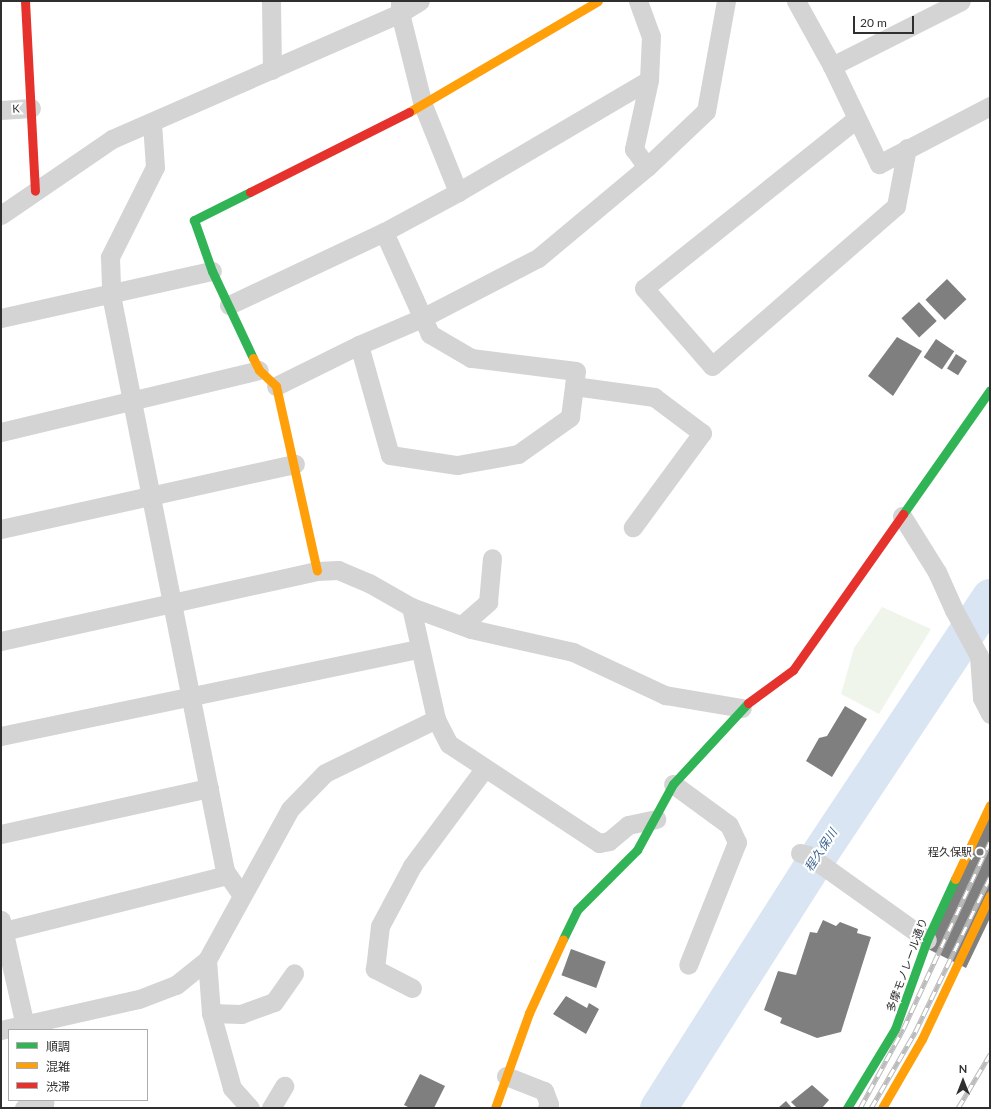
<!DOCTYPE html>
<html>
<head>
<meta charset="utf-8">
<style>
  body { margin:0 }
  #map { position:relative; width:991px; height:1109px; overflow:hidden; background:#fff; font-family:Lato,"Noto Sans JP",sans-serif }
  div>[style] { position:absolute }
  .green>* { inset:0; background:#f0f5ec }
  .river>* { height:37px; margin:-18.5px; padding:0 18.5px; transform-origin:18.5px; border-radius:18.5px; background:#d9e5f2 }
  .building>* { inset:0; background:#7f7f7f; transform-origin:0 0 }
  .street>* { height:19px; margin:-9.5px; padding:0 9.5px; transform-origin:9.5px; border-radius:9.5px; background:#d4d4d4 }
  .fast>* { height:9px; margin:-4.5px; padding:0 4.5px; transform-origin:4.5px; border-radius:4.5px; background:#30b455 }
  .slow>* { height:9px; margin:-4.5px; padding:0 4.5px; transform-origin:4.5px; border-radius:4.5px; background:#ff9f0a }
  .jam>* { height:9px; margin:-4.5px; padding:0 4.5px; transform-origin:4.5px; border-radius:4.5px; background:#e5322d }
  .rail>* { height:4.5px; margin-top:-2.25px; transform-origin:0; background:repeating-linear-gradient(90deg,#fff 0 9px,#bbb 0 18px); box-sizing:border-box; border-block:1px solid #bbb }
  .dots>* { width:11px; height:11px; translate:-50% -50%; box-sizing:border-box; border:2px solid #fff; border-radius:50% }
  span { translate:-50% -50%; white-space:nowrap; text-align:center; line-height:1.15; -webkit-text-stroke:4px #fff; paint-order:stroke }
  .street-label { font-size:11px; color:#2f2f2f }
  .poi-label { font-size:11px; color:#2f2f2f }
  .right { translate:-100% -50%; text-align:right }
  .water-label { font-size:12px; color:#3c6693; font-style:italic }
  .frame { position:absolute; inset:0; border:2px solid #2f2f2f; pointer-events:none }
  .legend { position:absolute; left:8px; top:1029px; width:140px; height:72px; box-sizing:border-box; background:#fff; border:1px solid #acacac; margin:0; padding:5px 7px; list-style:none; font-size:12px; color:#2f2f2f }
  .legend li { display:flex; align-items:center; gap:8px; height:20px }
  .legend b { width:20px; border:1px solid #acacac }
  .north { position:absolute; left:943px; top:1061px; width:40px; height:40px; -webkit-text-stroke:3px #fff; paint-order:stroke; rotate:0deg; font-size:11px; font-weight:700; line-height:16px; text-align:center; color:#2f2f2f }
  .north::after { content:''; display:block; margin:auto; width:14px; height:18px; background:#2f2f2f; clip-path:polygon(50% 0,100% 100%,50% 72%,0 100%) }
  .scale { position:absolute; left:853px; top:16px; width:61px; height:18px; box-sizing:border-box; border:2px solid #2f2f2f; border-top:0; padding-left:5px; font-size:12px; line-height:14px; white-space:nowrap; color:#2f2f2f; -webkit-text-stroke:3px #fff; paint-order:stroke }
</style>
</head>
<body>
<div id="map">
  <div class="green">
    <div style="clip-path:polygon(882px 607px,931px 629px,879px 714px,841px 694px,854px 648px)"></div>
  </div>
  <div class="river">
    <div style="left:658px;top:1108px;width:304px;rotate:-57.6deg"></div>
    <div style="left:821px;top:851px;width:305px;rotate:-56.4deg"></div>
  </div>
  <div class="building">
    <div style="left:947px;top:279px;width:28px;height:30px;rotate:46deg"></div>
    <div style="left:919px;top:302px;width:26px;height:24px;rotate:47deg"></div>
    <div style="clip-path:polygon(897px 337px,922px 351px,893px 396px,868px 376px)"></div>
    <div style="left:936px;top:339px;width:22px;height:22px;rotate:34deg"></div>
    <div style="left:956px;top:354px;width:13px;height:17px;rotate:32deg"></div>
    <div style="clip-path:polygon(845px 706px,867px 719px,832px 777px,806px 761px,819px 738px,827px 736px)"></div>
    <div style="clip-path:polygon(990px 813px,990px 918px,966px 968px,922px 946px)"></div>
    <div style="clip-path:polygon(823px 920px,836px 926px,840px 922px,858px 929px,857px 933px,871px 937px,841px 1032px,817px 1038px,780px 1023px,782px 1018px,764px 1010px,778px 971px,796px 975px,810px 932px,817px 933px)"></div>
    <div style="left:571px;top:949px;width:37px;height:28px;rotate:20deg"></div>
    <div style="clip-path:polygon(566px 996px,587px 1008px,589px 1003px,599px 1009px,586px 1034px,553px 1014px)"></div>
    <div style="clip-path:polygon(420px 1074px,445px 1086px,434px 1108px,410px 1108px,404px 1105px)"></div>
    <div style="clip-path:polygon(812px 1085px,829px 1100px,822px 1108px,797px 1108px,791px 1102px)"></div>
    <div style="clip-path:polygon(786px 1101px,792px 1108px,778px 1108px)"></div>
  </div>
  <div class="street">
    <div style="left:271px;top:1px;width:69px;rotate:89.2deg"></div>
    <div style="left:400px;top:1px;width:12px;rotate:90deg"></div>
    <div style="left:400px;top:13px;width:95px;rotate:76deg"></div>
    <div style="left:423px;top:105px;width:94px;rotate:68.1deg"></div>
    <div style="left:638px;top:1px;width:37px;rotate:70deg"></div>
    <div style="left:651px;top:36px;width:44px;rotate:92.6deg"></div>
    <div style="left:649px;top:80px;width:71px;rotate:102.3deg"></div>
    <div style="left:634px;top:149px;width:22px;rotate:54deg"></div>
    <div style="left:647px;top:167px;width:81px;rotate:-43.5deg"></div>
    <div style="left:706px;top:111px;width:112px;rotate:-79.7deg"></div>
    <div style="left:796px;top:1px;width:74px;rotate:61deg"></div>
    <div style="left:832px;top:66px;width:109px;rotate:64.4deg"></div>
    <div style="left:879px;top:164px;width:125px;rotate:-27.6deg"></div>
    <div style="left:832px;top:66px;width:144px;rotate:-26.7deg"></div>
    <div style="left:1px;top:110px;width:30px;rotate:-4deg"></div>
    <div style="left:856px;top:119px;width:271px;rotate:141.4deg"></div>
    <div style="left:644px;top:288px;width:103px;rotate:48.9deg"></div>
    <div style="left:712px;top:366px;width:244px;rotate:-41deg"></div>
    <div style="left:896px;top:206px;width:59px;rotate:-79.3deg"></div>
    <div style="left:152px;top:123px;width:44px;rotate:86.1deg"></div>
    <div style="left:155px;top:167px;width:101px;rotate:116.6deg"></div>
    <div style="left:110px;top:257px;width:38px;rotate:88deg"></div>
    <div style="left:111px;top:295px;width:587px;rotate:78.8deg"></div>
    <div style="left:225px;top:871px;width:28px;rotate:55deg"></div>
    <div style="left:1px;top:215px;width:135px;rotate:-34.4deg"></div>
    <div style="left:112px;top:139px;width:314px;rotate:-23.6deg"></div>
    <div style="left:400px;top:13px;width:23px;rotate:-31deg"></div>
    <div style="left:229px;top:305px;width:171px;rotate:-25.2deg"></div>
    <div style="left:384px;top:232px;width:84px;rotate:-28.4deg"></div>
    <div style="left:458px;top:192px;width:221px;rotate:-30.4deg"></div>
    <div style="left:1px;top:318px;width:216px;rotate:-12.6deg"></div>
    <div style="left:359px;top:345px;width:114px;rotate:74.3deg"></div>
    <div style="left:390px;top:455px;width:68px;rotate:8.5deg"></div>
    <div style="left:457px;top:465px;width:62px;rotate:-10.2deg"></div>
    <div style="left:518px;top:454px;width:64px;rotate:-35.4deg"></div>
    <div style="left:570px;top:417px;width:46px;rotate:-82.6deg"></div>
    <div style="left:576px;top:371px;width:106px;rotate:-172.9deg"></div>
    <div style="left:471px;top:358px;width:48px;rotate:-149.7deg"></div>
    <div style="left:430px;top:334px;width:112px;rotate:-114.3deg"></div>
    <div style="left:276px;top:386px;width:93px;rotate:-26.3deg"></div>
    <div style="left:359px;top:345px;width:71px;rotate:-23.3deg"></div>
    <div style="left:424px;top:317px;width:128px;rotate:-27.4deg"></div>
    <div style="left:538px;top:258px;width:142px;rotate:-39.9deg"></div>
    <div style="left:574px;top:386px;width:81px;rotate:7.8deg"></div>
    <div style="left:654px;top:397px;width:60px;rotate:36.9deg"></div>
    <div style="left:702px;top:433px;width:117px;rotate:126.3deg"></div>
    <div style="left:1px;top:432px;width:265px;rotate:-13.5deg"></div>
    <div style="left:902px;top:516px;width:66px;rotate:58deg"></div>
    <div style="left:937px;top:572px;width:42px;rotate:65.9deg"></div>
    <div style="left:954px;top:610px;width:52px;rotate:61.5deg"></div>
    <div style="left:979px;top:656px;width:42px;rotate:85.9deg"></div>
    <div style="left:982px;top:698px;width:18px;rotate:63deg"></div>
    <div style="left:1px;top:529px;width:301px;rotate:-12.5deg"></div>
    <div style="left:411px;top:607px;width:64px;rotate:20.1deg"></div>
    <div style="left:471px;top:629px;width:105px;rotate:12.7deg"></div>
    <div style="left:573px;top:652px;width:102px;rotate:25.1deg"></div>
    <div style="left:665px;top:695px;width:78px;rotate:9.6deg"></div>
    <div style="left:462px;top:625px;width:35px;rotate:-41deg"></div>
    <div style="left:488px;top:602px;width:44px;rotate:-84.8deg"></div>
    <div style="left:1px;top:641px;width:324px;rotate:-12.5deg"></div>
    <div style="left:317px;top:571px;width:21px;rotate:-3deg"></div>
    <div style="left:338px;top:570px;width:34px;rotate:23deg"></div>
    <div style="left:369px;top:583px;width:48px;rotate:29.7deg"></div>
    <div style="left:411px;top:607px;width:115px;rotate:77.4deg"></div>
    <div style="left:1px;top:736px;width:427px;rotate:-11.8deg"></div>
    <div style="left:673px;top:784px;width:69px;rotate:36.2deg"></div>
    <div style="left:729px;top:825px;width:19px;rotate:65deg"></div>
    <div style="left:737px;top:842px;width:132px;rotate:111.7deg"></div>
    <div style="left:1px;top:834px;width:213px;rotate:-12.5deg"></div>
    <div style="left:800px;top:853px;width:8px;rotate:14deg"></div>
    <div style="left:808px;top:855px;width:146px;rotate:35.5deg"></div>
    <div style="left:1px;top:920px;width:113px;rotate:77.2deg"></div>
    <div style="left:4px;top:931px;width:230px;rotate:-14.1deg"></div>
    <div style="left:412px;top:988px;width:42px;rotate:-152.8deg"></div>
    <div style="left:375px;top:969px;width:43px;rotate:-83.4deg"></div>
    <div style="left:380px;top:926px;width:68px;rotate:-61.9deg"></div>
    <div style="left:412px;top:866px;width:121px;rotate:-53.4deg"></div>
    <div style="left:211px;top:1013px;width:30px;rotate:2deg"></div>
    <div style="left:241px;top:1014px;width:35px;rotate:-20deg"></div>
    <div style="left:274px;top:1002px;width:35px;rotate:-55deg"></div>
    <div style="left:1px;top:1030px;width:141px;rotate:-12.7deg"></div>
    <div style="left:139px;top:999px;width:40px;rotate:-21deg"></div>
    <div style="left:176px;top:985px;width:40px;rotate:-39deg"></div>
    <div style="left:506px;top:1076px;width:41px;rotate:21.5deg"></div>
    <div style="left:544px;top:1091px;width:14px;rotate:69deg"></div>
    <div style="left:549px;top:1104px;width:4px;rotate:117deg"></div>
    <div style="left:24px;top:1108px;width:21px;rotate:-14deg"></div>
    <div style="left:44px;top:1103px;width:3px;rotate:-108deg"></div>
    <div style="left:250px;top:1108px;width:27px;rotate:-132deg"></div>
    <div style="left:232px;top:1088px;width:78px;rotate:-105.6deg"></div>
    <div style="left:211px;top:1013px;width:53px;rotate:-94.3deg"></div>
    <div style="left:207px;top:960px;width:172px;rotate:-61.2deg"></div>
    <div style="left:290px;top:809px;width:50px;rotate:-45.8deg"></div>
    <div style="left:325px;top:773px;width:123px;rotate:-25.9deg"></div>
    <div style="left:436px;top:719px;width:28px;rotate:63deg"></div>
    <div style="left:449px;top:744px;width:180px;rotate:33.4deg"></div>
    <div style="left:599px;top:843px;width:10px;rotate:-11deg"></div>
    <div style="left:609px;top:841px;width:25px;rotate:-40deg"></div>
    <div style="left:628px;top:825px;width:29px;rotate:-12deg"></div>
    <div style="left:271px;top:1108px;width:26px;rotate:-59deg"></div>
  </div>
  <div class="fast">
    <div style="left:250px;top:192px;width:63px;rotate:153.4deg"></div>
    <div style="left:194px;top:220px;width:54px;rotate:70.6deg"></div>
    <div style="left:212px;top:271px;width:96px;rotate:64.8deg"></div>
    <div style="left:903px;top:514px;width:151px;rotate:-54.9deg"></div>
    <div style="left:563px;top:939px;width:32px;rotate:-64deg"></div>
    <div style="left:577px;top:910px;width:85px;rotate:-45deg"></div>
    <div style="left:637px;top:850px;width:75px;rotate:-61.4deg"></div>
    <div style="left:673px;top:784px;width:110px;rotate:-47.2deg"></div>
    <div style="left:847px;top:1108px;width:92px;rotate:-58.7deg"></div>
    <div style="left:895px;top:1029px;width:95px;rotate:-70.2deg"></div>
    <div style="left:927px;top:940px;width:67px;rotate:-65.3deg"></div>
  </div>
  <div class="slow">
    <div style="left:409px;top:112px;width:219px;rotate:-30.4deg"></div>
    <div style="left:253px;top:358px;width:13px;rotate:63deg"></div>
    <div style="left:259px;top:370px;width:23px;rotate:43deg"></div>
    <div style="left:276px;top:386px;width:189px;rotate:77.5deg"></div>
    <div style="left:955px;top:879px;width:82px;rotate:-64.7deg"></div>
    <div style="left:495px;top:1108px;width:101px;rotate:-70.3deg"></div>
    <div style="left:529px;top:1013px;width:81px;rotate:-65.3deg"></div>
    <div style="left:882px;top:1108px;width:80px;rotate:-59.9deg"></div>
    <div style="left:922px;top:1039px;width:159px;rotate:-64.7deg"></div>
  </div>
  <div class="jam">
    <div style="left:25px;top:1px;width:190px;rotate:87deg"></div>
    <div style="left:250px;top:192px;width:178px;rotate:-26.7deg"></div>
    <div style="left:748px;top:703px;width:56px;rotate:-36.3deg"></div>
    <div style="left:793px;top:670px;width:191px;rotate:-54.8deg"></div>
  </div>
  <div class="rail">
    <div style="left:860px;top:1108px;width:90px;rotate:-61.4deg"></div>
    <div style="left:903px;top:1029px;width:206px;rotate:-65.1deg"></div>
    <div style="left:871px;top:1108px;width:88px;rotate:-59.9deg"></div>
    <div style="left:915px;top:1032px;width:172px;rotate:-64.2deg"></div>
    <div style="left:958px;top:1108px;width:63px;rotate:-59.3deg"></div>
  </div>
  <div class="dots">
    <div style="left:980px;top:852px;background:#787878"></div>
  </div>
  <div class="street-label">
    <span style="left:16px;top:109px;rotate:-3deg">K</span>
    <span style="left:907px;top:965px;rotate:-70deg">多摩モノレール通り</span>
  </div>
  <div class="poi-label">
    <span class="right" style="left:972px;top:852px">程久保駅</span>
  </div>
  <div class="water-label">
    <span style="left:821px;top:850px;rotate:-57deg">程久保川</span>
  </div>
  <div class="frame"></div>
  <ul class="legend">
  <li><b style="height:5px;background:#30b455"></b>順調</li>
  <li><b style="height:5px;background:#ff9f0a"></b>混雑</li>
  <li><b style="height:5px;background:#e5322d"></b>渋滞</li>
  </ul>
  <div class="north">N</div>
  <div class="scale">20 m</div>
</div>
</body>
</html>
